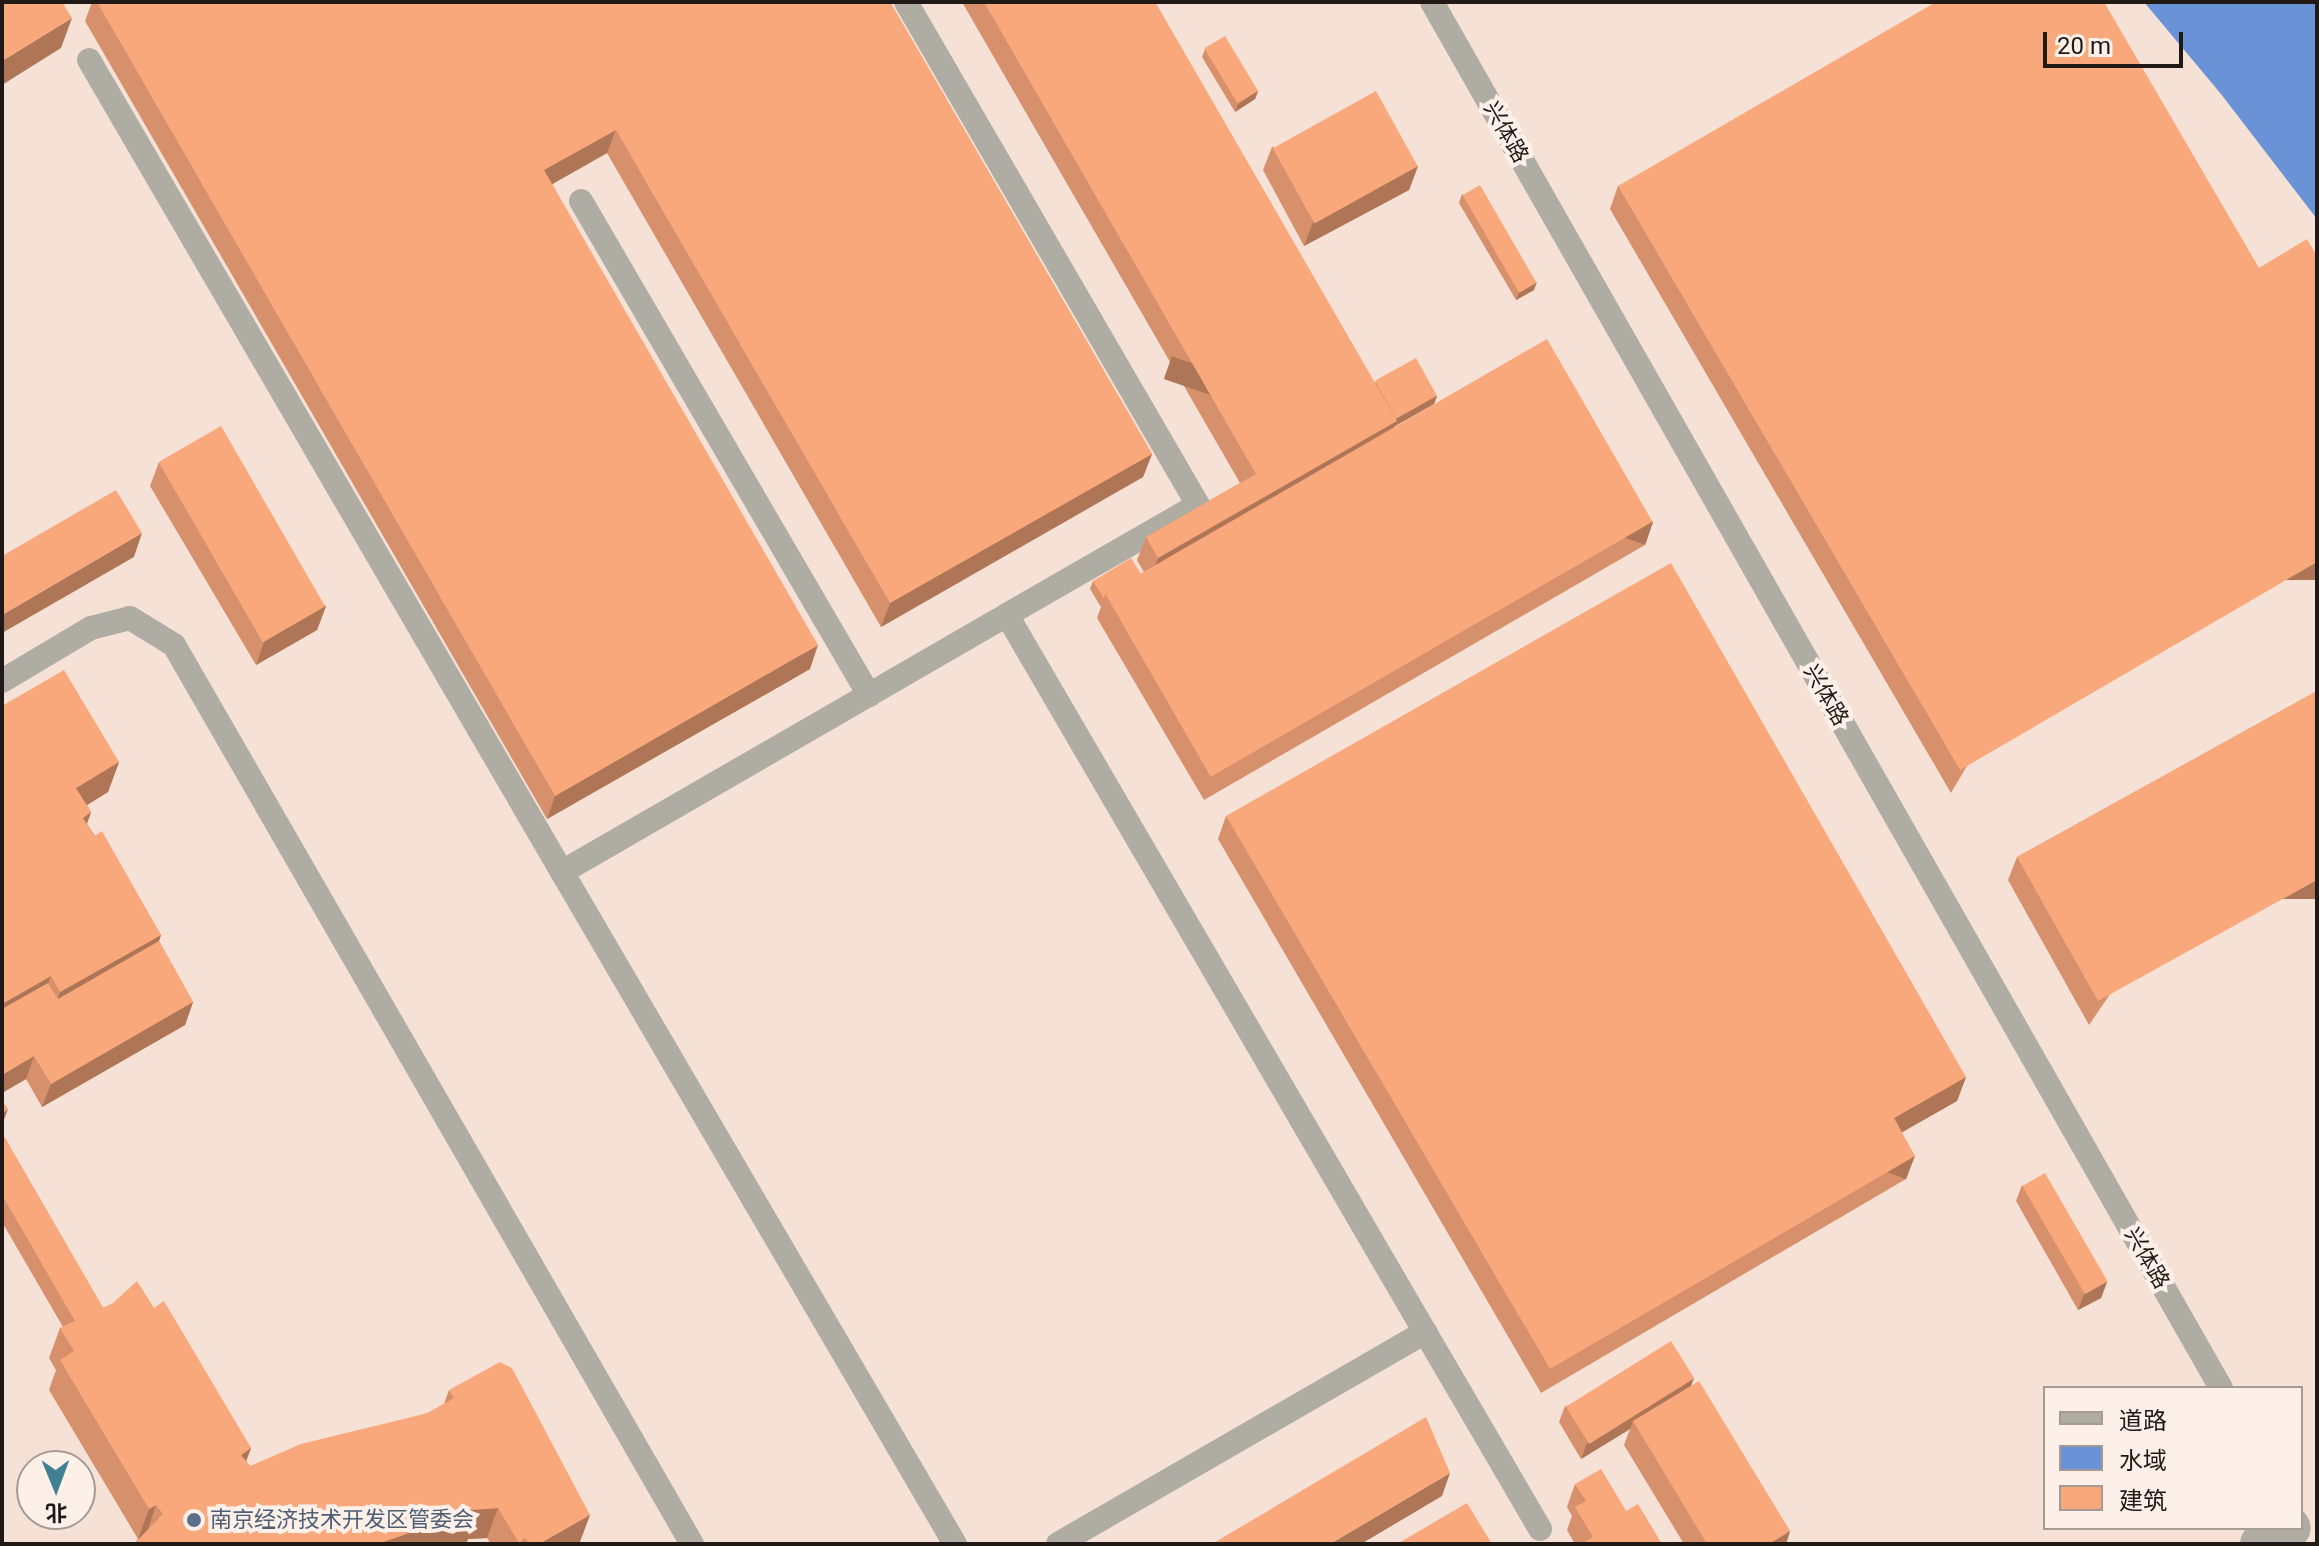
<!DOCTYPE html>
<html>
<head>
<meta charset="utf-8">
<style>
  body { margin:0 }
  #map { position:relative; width:2319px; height:1546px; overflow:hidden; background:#f6e1d6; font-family:Roboto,"Noto Sans SC",sans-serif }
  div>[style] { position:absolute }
  .water>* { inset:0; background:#6992d7 }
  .service>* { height:24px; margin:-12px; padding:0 12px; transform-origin:12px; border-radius:12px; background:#aeaca3 }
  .minor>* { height:44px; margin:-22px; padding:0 22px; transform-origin:22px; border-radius:22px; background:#aeaca3 }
  .wall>* { inset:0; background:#d6906b }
  .shaded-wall>* { inset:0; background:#ae7657; transform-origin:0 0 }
  .building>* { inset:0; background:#f9a87c; transform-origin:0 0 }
  .dots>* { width:22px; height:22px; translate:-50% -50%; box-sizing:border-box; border:4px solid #fdf0e9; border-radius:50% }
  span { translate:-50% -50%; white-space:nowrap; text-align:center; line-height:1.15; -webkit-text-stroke:8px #fdf0e9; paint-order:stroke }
  .street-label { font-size:22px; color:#201915 }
  .service-label { font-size:22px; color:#4e5e75 }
  .left { translate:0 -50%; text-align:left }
  .frame { position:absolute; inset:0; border:4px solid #201915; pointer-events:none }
  .legend { position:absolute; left:2043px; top:1386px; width:260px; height:144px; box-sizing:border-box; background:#fdf0e9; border:2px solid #a59a94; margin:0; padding:10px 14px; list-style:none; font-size:24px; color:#201915 }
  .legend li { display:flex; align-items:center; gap:16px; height:40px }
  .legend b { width:40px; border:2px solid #a59a94 }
  .north { position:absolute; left:16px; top:1450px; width:80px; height:80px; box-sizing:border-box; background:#fdf0e9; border:2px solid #a59a94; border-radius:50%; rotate:179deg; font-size:22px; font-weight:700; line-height:32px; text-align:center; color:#201915 }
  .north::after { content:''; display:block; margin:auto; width:28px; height:36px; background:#3f8192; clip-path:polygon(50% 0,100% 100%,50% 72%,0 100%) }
  .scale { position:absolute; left:2043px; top:32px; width:140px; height:36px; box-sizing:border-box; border:4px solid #201915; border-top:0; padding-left:10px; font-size:24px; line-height:28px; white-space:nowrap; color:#201915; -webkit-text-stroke:6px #fdf0e9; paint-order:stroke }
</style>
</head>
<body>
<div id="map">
  <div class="water">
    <div style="clip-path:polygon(2144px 2px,2317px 2px,2317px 219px,2221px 94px)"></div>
  </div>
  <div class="service">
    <div style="left:906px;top:2px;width:582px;rotate:59.86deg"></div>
    <div style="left:1198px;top:505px;width:220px;rotate:150.1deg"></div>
    <div style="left:1432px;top:2px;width:1595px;rotate:60.35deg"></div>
    <div style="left:89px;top:60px;width:940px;rotate:59.78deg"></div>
    <div style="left:581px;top:201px;width:572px;rotate:59.76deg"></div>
    <div style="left:2px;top:681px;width:104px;rotate:-30.8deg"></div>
    <div style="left:91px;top:628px;width:40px;rotate:-14.4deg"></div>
    <div style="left:130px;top:618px;width:52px;rotate:31.5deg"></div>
    <div style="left:174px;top:645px;width:1038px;rotate:60.05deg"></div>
    <div style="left:955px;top:1544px;width:778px;rotate:-120.32deg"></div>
    <div style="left:562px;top:872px;width:514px;rotate:-30.01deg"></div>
    <div style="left:1007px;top:615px;width:830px;rotate:59.76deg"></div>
    <div style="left:1058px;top:1544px;width:424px;rotate:-30deg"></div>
    <div style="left:1425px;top:1332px;width:228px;rotate:59.7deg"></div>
  </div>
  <div class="minor">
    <div style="left:2262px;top:1544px;width:31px;rotate:-31deg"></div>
  </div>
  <div class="wall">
    <div style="clip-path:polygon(92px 2px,890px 2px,1152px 454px,1143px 477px,881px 627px,607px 153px,552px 184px,810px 669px,547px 819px,85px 21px)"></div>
    <div style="clip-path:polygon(962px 2px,1155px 2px,1374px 382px,1437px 396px,1434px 404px,1395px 426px,1394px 427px,1653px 522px,1645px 545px,1204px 800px,1097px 618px,1101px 607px,1090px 589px,1093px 581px,1141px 574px,1144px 572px,1137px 560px,1146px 537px,1240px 483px)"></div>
    <div style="clip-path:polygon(1205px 49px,1258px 91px,1255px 99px,1235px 112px,1202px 57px)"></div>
    <div style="clip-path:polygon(1272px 147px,1418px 166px,1409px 190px,1304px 246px,1263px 170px)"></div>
    <div style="clip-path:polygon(1618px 186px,2259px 268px,1951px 793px,1610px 209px)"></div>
    <div style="clip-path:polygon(1462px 194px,1534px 290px,1516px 300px,1459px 203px)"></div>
    <div style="clip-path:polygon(159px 462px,326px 606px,317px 630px,256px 665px,150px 486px)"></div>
    <div style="clip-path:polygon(2317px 691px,2089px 1025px,2008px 880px,2017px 857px)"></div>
    <div style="clip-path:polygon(2px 706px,119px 762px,108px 792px,87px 805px,91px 812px,87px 824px,161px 935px,159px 941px,193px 1002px,185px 1025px,42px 1107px,26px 1079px,2px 1093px)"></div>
    <div style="clip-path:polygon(1226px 816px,1966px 1077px,1957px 1101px,1902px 1132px,1906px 1179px,1541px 1393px,1218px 839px)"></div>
    <div style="clip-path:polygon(2px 1133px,103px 1308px,154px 1308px,251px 1448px,246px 1461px,250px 1466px,428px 1413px,444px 1404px,449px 1390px,590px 1515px,579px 1544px,491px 1544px,487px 1538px,468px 1539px,466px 1544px,134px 1544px,138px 1539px,49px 1390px,56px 1370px,49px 1358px,60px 1328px,63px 1327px,2px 1222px)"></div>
    <div style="clip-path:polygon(2022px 1185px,2107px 1282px,2101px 1298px,2078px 1310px,2016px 1201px)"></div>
    <div style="clip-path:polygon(1691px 1386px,1790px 1531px,1786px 1544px,1684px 1544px,1624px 1445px,1630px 1429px,1581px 1459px,1559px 1422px,1565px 1406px)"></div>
    <div style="clip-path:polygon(1575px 1484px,1626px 1511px,1662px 1544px,1575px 1544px,1567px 1530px,1572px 1516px,1567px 1507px)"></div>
  </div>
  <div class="shaded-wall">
    <div style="clip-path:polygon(72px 18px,61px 48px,2px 85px,2px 61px)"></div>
    <div style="clip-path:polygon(1258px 91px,1255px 99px,1235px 112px,1238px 104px)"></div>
    <div style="clip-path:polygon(616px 130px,607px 153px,535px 194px,544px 170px)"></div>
    <div style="clip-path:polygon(1418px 166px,1409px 190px,1304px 246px,1313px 222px)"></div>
    <div style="clip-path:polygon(1537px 282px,1534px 290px,1516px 300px,1519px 292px)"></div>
    <div style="clip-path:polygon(1437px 396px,1434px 404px,1395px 426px,1388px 444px,1150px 581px,1158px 558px,1396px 419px)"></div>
    <div style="clip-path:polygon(1152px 454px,1143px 477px,881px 627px,890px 603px)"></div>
    <div style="left:1653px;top:522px;width:24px;height:509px;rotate:109deg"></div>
    <div style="clip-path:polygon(142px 533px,134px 557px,2px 633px,2px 615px)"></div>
    <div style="left:2317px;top:562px;width:18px;height:413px;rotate:90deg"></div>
    <div style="clip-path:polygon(326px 606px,317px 630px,256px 665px,264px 642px)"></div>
    <div style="clip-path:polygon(818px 645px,810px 669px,547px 819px,555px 796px)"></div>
    <div style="clip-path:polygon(119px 762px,108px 792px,66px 818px,76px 788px)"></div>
    <div style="clip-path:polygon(91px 812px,80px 842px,83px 818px)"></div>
    <div style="left:2317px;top:880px;width:19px;height:250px;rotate:90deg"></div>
    <div style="clip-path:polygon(161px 935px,150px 965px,49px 1022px,60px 992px)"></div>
    <div style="clip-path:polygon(51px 976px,40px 1006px,2px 1028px,2px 1004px)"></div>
    <div style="clip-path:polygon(193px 1002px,185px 1025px,42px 1107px,51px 1084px)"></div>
    <div style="clip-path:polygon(34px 1056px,26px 1079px,2px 1093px,2px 1075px)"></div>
    <div style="clip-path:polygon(1966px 1077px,1957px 1101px,1885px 1142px,1894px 1118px)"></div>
    <div style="clip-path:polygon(8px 1109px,2px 1125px,2px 1113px)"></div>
    <div style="left:1915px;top:1156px;width:25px;height:423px;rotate:111deg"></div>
    <div style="clip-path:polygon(2107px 1282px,2101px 1298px,2078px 1310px,2084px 1294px)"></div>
    <div style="clip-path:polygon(1694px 1378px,1688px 1394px,1633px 1421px,1630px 1429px,1581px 1459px,1587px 1443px)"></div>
    <div style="clip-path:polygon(251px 1448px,240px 1478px,241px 1455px)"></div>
    <div style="clip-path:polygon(1450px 1473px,1442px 1496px,1361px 1544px,1330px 1544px)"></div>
    <div style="clip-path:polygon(156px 1505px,146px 1535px,138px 1539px,149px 1509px)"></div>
    <div style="clip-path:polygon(498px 1508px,487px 1538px,468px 1539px,466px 1544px,378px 1544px,471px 1510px)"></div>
    <div style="clip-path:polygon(590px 1515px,579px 1544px,539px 1544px)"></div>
    <div style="clip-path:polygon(1790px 1531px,1786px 1544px,1769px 1544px)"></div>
  </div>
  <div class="building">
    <div style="clip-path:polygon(2px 2px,62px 2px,72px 18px,2px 61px)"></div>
    <div style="clip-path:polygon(97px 2px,890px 2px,1152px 454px,890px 603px,616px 130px,544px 170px,818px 645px,555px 796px)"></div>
    <div style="clip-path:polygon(984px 2px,1155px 2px,1397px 421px,1158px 558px,1146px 537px,1256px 474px)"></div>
    <div style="clip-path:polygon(1936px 2px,2104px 2px,2259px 268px,2307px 239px,2317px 256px,2317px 562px,1960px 770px,1618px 186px)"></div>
    <div style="left:1225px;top:36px;width:64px;height:24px;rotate:59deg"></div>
    <div style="left:1376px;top:91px;width:86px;height:118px;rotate:61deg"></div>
    <div style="left:1480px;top:185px;width:113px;height:20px;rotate:60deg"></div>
    <div style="left:1547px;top:339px;width:211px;height:510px;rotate:60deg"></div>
    <div style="left:1416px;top:358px;width:43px;height:47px;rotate:61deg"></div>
    <div style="left:221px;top:426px;width:208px;height:72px;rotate:60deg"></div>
    <div style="clip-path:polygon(116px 490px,142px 533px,2px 615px,2px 556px)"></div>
    <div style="clip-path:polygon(1131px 558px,1141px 574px,1105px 594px,1104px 599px,1093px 581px)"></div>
    <div style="clip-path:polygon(1671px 563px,1966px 1077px,1894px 1118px,1915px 1156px,1550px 1369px,1226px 816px)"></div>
    <div style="clip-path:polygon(64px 670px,119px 762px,76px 788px,91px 812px,83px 818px,94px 836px,102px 831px,161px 935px,60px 992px,51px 976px,2px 1004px,2px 706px)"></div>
    <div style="clip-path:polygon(2317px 691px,2317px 880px,2098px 1001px,2017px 857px)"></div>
    <div style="clip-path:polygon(159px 941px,193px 1002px,51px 1084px,34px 1056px,2px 1075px,2px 1009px,48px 983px,58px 999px)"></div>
    <div style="clip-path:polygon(2px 1100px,8px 1109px,2px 1113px)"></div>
    <div style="clip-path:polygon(2px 1133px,103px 1308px,75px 1321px,2px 1195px)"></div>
    <div style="left:2045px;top:1173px;width:125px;height:26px;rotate:60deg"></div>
    <div style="clip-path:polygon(137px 1281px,154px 1308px,164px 1301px,251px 1448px,241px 1455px,250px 1466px,301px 1444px,428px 1413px,454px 1398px,449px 1390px,500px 1362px,512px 1368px,590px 1515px,539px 1544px,529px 1544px,525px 1538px,519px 1543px,498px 1508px,471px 1510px,472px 1528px,409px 1533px,378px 1544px,134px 1544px,163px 1514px,156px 1505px,149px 1509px,60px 1360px,74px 1351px,60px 1328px,113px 1303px)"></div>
    <div style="left:1671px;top:1341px;width:44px;height:124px;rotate:58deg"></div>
    <div style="clip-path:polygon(1699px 1381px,1790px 1531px,1769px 1544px,1707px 1544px,1633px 1421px)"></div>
    <div style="clip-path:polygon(1426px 1417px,1450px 1473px,1330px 1544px,1212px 1544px)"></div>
    <div style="clip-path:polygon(1601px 1469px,1646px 1544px,1581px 1544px,1593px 1537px,1575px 1507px,1586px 1501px,1575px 1484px)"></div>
    <div style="clip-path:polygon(1467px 1503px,1492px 1544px,1397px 1544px)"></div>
    <div style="clip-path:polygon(1638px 1504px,1662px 1544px,1646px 1544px,1626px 1511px)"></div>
  </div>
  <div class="dots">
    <div style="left:194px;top:1520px;background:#5c6f8a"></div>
  </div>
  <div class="street-label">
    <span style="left:1506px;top:132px;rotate:60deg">兴体路</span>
    <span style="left:1826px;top:695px;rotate:60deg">兴体路</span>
    <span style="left:2147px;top:1258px;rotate:60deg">兴体路</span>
  </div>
  <div class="service-label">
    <span class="left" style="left:210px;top:1520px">南京经济技术开发区管委会</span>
  </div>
  <div class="frame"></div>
  <ul class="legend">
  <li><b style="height:10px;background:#aeaca3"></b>道路</li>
  <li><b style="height:22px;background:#6992d7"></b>水域</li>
  <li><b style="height:22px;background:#f9a87c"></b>建筑</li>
  </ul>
  <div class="north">北</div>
  <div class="scale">20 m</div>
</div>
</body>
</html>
